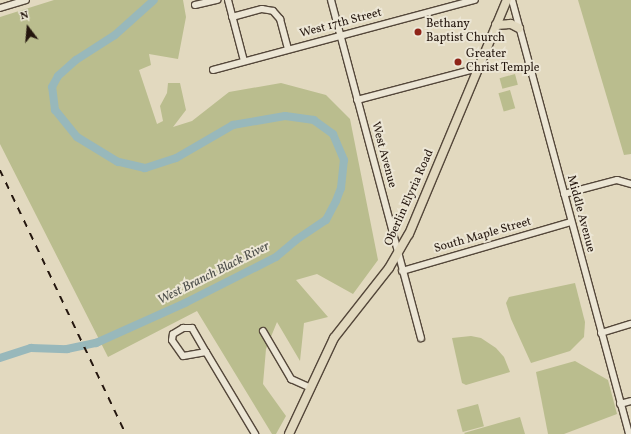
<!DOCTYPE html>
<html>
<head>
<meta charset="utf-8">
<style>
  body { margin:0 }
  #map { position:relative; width:631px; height:434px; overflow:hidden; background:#e2d9bf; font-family:Vollkorn,serif }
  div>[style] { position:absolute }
  .green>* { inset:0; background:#babd8e; transform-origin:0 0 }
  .river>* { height:8px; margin:-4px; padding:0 4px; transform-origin:4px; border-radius:4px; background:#98b8bb }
  .roads { filter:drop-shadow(1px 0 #54473a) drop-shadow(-1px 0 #54473a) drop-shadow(0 1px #54473a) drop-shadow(0 -1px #54473a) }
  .minor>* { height:6px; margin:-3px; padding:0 3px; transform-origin:3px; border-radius:3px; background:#ece6d5 }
  .major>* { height:8px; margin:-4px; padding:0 4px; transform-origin:4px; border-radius:4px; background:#e2d9bf }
  .rail>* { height:1.5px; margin-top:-0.75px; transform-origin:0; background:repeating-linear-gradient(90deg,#24160e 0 7px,transparent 0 14px) }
  .dots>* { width:11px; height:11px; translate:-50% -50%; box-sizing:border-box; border:2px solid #ece6d5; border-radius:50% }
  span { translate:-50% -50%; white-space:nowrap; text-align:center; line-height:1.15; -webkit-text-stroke:4px #ece6d5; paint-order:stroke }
  .street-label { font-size:12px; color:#24160e }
  .poi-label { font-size:12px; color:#24160e }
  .left { translate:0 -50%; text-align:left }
  .water-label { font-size:13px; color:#4d4f4b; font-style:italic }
  .north { position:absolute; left:8px; top:8px; width:40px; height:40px; -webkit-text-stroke:3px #ece6d5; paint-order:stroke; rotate:344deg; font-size:11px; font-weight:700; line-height:16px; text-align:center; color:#24160e }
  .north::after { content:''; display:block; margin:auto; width:14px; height:18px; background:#24160e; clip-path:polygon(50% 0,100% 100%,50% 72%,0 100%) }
</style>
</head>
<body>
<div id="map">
  <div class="green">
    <div style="clip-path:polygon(54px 0,183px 0,186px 17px,178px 59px,149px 54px,151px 65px,139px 70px,157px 124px,163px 121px,160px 106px,167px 93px,168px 83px,180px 83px,186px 110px,173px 127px,192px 121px,229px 92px,281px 83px,326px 95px,350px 119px,378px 260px,353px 294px,317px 274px,296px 280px,328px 317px,304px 323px,300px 361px,277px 322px,266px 349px,263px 384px,286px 416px,276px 434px,272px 434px,197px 311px,108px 357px,0 144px,0 17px)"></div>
    <div style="clip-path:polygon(578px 0,631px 0,631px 154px,624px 155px)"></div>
    <div style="left:515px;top:74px;width:11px;height:16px;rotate:75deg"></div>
    <div style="left:510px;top:90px;width:19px;height:12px;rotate:74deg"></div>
    <div style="clip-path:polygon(575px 283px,585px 322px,584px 337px,570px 351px,531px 363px,511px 319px,506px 303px,509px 297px)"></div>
    <div style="clip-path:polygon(471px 336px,481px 338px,496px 348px,504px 357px,510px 372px,466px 385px,462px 383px,452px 338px)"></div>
    <div style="clip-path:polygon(575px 361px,608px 380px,617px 414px,564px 434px,548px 434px,536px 372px)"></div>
    <div style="left:478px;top:404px;width:23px;height:22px;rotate:75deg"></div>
    <div style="clip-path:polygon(520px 417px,525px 434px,465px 434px,464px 433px)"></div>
  </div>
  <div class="river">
    <div style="left:0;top:358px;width:33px;rotate:-18deg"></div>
    <div style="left:31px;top:348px;width:36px;rotate:2deg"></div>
    <div style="left:67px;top:349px;width:30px;rotate:-12deg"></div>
    <div style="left:96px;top:343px;width:98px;rotate:-24.2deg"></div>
    <div style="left:185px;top:303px;width:102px;rotate:-26.8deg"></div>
    <div style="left:276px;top:257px;width:26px;rotate:-40deg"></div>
    <div style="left:296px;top:240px;width:36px;rotate:-34deg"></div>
    <div style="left:326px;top:220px;width:21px;rotate:-62deg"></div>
    <div style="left:336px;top:201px;width:14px;rotate:-69deg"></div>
    <div style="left:341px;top:188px;width:28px;rotate:-84deg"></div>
    <div style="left:344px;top:160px;width:28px;rotate:-113deg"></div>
    <div style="left:333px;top:134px;width:24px;rotate:-144deg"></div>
    <div style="left:314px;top:120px;width:29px;rotate:-172deg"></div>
    <div style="left:285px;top:116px;width:53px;rotate:170.2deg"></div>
    <div style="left:233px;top:125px;width:66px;rotate:149.9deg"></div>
    <div style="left:176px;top:158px;width:33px;rotate:162deg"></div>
    <div style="left:145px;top:168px;width:28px;rotate:-167deg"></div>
    <div style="left:118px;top:162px;width:48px;rotate:-148.6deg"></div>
    <div style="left:77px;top:137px;width:35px;rotate:-129deg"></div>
    <div style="left:55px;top:110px;width:23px;rotate:-97deg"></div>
    <div style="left:52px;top:87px;width:13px;rotate:-61deg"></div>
    <div style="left:58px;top:76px;width:24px;rotate:-42deg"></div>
    <div style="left:76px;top:60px;width:46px;rotate:-32.7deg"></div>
    <div style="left:115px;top:35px;width:52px;rotate:-41.9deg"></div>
  </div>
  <div class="roads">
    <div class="minor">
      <div style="left:228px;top:0;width:63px;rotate:75.3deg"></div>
      <div style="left:331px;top:0;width:350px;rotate:75.1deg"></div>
      <div style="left:512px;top:0;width:449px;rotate:74.9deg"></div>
      <div style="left:195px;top:5px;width:23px;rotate:-13deg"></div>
      <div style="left:0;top:8px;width:27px;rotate:-17deg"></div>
      <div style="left:232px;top:17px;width:31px;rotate:-15deg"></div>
      <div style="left:262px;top:9px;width:11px;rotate:10deg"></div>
      <div style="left:273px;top:11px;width:11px;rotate:49deg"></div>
      <div style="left:280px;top:19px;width:31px;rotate:75deg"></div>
      <div style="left:213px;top:70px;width:271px;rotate:-15deg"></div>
      <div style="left:357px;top:100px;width:125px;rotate:-14.8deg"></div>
      <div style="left:564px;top:194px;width:55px;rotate:-14.8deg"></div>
      <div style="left:617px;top:180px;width:15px;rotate:16deg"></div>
      <div style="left:402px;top:271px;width:176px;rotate:-16.2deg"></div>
      <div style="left:263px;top:331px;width:56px;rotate:59.7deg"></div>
      <div style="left:291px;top:379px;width:20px;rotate:24deg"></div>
      <div style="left:601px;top:333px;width:31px;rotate:-17deg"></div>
      <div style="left:206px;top:352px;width:23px;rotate:170deg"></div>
      <div style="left:183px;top:356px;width:19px;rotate:-125deg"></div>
      <div style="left:172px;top:340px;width:6px;rotate:-81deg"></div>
      <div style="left:173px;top:334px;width:12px;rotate:-31deg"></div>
      <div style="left:183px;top:328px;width:9px"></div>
      <div style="left:192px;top:328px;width:28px;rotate:60deg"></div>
      <div style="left:206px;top:352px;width:96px;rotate:59.1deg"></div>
      <div style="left:620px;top:404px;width:11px;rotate:-15deg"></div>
    </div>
    <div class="major">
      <div style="left:496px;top:25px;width:15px;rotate:-4deg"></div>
      <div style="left:511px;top:24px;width:9px;rotate:27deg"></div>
      <div style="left:289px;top:434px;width:106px;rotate:-64.9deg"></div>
      <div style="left:334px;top:338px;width:89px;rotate:-51.8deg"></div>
      <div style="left:389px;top:268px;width:39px;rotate:-60deg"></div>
      <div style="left:409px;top:234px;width:254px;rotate:-67.3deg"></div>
    </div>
  </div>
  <div class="rail">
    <div style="left:0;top:170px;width:293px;rotate:64.5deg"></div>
  </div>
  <div class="dots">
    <div style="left:418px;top:32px;background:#8f2418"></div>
    <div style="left:458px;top:62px;background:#8f2418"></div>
  </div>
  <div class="street-label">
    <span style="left:341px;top:24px;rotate:-15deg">West 17th Street</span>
    <span style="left:383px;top:155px;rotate:75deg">West Avenue</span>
    <span style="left:410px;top:198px;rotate:-66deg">Oberlin Elyria Road</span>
    <span style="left:580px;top:214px;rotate:75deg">Middle Avenue</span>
    <span style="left:483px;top:236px;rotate:-16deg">South Maple Street</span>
  </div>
  <div class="poi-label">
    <span class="left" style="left:426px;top:32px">Bethany<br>Baptist Church</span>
    <span class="left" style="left:466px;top:62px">Greater<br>Christ Temple</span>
  </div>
  <div class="water-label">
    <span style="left:214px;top:274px;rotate:-27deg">West Branch Black River</span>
  </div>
  <div class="north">N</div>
</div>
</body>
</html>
